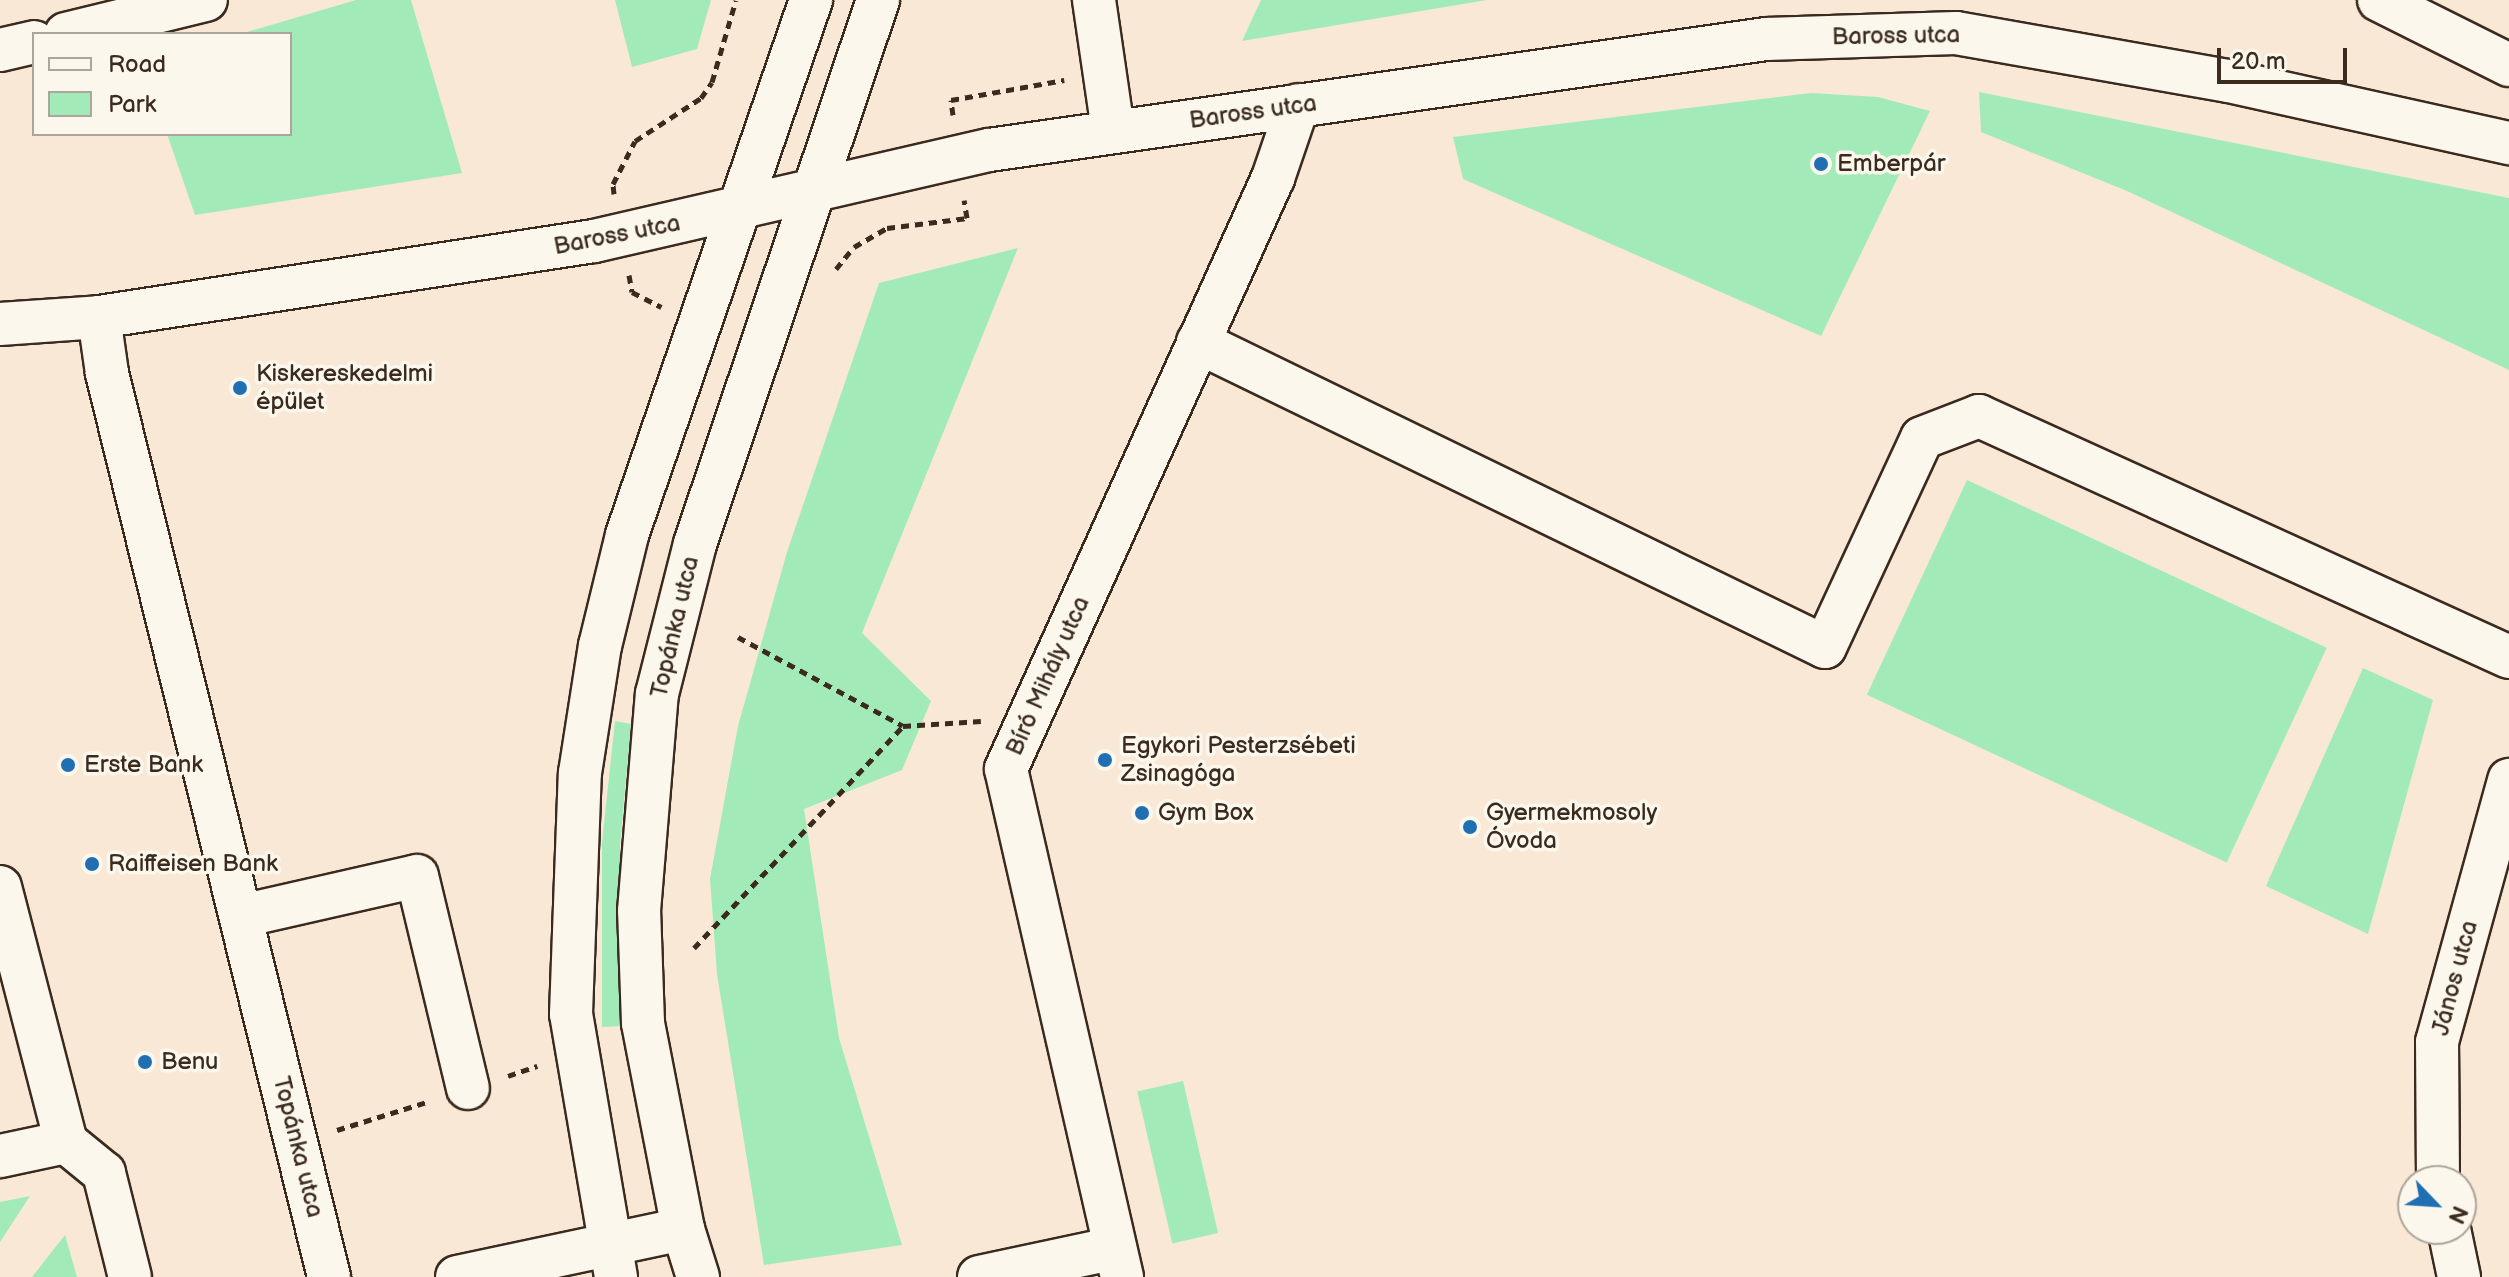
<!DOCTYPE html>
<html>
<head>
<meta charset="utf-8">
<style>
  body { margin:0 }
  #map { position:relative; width:2509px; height:1277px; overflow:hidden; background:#f9e8d6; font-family:"Balsamiq Sans",sans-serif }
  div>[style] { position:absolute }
  .green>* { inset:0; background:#a2ebb9; transform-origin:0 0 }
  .path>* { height:5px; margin-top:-2.5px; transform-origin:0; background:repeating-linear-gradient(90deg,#3b2a1e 0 8px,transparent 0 14px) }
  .roads { filter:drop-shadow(2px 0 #3b2a1e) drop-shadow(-2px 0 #3b2a1e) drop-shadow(0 2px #3b2a1e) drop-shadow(0 -2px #3b2a1e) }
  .minor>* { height:42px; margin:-21px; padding:0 21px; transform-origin:21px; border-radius:21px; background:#fbf7ec }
  .dots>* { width:22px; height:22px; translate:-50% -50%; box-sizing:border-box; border:4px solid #fbf7ec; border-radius:50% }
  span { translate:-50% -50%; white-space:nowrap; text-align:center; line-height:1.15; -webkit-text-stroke:7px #fbf7ec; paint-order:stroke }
  .street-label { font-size:24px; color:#3b2a1e }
  .poi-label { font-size:24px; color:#3b2a1e }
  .left { translate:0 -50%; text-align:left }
  .legend { position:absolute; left:32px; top:32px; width:260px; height:104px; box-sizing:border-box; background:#fbf7ec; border:2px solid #aea59a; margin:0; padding:10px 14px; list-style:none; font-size:24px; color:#3b2a1e }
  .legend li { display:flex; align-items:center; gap:16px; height:40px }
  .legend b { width:40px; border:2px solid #aea59a }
  .north { position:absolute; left:2397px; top:1165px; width:80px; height:80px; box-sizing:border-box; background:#fbf7ec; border:2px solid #aea59a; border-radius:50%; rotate:115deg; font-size:22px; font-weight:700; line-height:32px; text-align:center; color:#3b2a1e }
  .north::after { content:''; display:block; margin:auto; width:28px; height:36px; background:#1f6fb2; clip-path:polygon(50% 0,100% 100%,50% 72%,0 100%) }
  .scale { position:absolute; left:2217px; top:48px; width:130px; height:36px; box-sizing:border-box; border:4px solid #3b2a1e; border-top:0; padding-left:10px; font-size:24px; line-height:28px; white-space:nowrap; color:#3b2a1e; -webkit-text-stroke:6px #fbf7ec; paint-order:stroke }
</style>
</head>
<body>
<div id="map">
  <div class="green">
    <div style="clip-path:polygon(356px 0,411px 0,462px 173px,195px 215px,167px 134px,290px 134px,290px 34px,240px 34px)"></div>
    <div style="clip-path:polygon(615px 0,711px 0,697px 49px,632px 67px)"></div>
    <div style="clip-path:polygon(1261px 0,1487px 0,1242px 41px)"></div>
    <div style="clip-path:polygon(1979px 92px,2509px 198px,2509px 370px,2127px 191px,1981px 132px)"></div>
    <div style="clip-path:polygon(1811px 93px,1878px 97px,1930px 111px,1821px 336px,1463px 179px,1453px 137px)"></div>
    <div style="clip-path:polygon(1018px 248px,862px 633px,931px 701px,902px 770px,804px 809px,839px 1038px,902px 1245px,764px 1265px,717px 974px,710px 879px,738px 726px,787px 552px,879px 283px)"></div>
    <div style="left:1967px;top:480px;width:397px;height:237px;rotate:25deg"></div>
    <div style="clip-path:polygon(2363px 668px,2433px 700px,2368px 934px,2266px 886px)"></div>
    <div style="clip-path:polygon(615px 721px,631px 724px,620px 845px,623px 1026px,602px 1027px,602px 843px)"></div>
    <div style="left:1183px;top:1081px;width:156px;height:47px;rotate:77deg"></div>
    <div style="clip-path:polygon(30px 1196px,0 1242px,0 1202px)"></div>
    <div style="clip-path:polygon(65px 1235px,77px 1277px,32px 1277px)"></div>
  </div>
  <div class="path">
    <div style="left:953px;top:115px;width:15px;rotate:-98deg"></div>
    <div style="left:951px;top:100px;width:115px;rotate:-10deg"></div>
    <div style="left:614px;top:194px;width:10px;rotate:-96deg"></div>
    <div style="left:613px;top:184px;width:48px;rotate:-62.9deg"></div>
    <div style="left:635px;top:141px;width:79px;rotate:-33.1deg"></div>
    <div style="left:701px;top:98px;width:19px;rotate:-55deg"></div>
    <div style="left:712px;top:82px;width:85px;rotate:-73.7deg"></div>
    <div style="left:836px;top:269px;width:28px;rotate:-51deg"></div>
    <div style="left:854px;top:247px;width:38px;rotate:-30deg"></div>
    <div style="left:887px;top:228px;width:81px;rotate:-7.1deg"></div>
    <div style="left:967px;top:218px;width:18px;rotate:-99deg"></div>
    <div style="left:629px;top:275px;width:17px;rotate:80deg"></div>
    <div style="left:632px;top:292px;width:33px;rotate:27deg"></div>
    <div style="left:738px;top:637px;width:187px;rotate:28.3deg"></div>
    <div style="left:694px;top:948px;width:305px;rotate:-46.7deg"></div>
    <div style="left:903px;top:726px;width:78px;rotate:-3.7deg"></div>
    <div style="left:508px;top:1076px;width:31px;rotate:-19deg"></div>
    <div style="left:337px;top:1130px;width:97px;rotate:-17.3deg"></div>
  </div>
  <div class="roads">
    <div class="minor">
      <div style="left:1094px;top:0;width:132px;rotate:81.7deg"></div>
      <div style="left:2379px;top:0;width:145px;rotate:26.6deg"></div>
      <div style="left:66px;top:34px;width:144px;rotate:-13.7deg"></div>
      <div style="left:0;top:50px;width:35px;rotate:-13deg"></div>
      <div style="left:99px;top:317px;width:57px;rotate:81.9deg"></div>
      <div style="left:107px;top:373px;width:931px;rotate:76.2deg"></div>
      <div style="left:0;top:324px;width:99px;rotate:-4deg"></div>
      <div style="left:99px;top:317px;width:501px;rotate:-8.73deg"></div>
      <div style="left:594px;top:241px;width:405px;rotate:-13deg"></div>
      <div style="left:989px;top:150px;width:785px;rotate:-8.13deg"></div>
      <div style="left:1766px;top:39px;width:190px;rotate:-1.8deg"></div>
      <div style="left:1956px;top:33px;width:277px;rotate:10deg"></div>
      <div style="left:2229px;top:81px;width:287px;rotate:12.5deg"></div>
      <div style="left:1198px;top:342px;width:697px;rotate:25.94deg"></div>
      <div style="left:1825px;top:647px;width:230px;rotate:-65.1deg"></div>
      <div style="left:1922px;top:438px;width:61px;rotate:-21.1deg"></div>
      <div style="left:1979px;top:416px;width:582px;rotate:24.45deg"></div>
      <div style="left:0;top:887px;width:263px;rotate:75.5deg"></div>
      <div style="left:66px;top:1142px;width:49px;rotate:39.2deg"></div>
      <div style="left:104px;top:1173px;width:107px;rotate:76deg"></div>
      <div style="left:241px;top:916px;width:180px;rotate:-12.8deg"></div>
      <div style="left:417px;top:876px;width:218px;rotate:76.5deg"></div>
      <div style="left:0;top:1156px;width:67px;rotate:-12deg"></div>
      <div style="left:2438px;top:1181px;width:139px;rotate:-90.4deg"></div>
      <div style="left:2437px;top:1042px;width:272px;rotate:-74.6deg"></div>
      <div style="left:2449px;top:1229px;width:49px;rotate:78.2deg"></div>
      <div style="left:457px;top:1277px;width:231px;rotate:-12deg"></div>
      <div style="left:616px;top:1277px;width:267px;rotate:-99.7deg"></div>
      <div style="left:571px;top:1014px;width:241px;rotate:-87.9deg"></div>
      <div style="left:580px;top:773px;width:129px;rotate:-81.1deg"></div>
      <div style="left:600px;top:646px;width:114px;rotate:-76.3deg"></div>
      <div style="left:627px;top:535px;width:566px;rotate:-71.02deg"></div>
      <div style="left:698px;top:1277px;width:50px;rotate:-107.4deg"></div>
      <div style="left:683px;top:1229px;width:210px;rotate:-101deg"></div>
      <div style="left:643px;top:1023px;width:112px;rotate:-92deg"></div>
      <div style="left:639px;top:911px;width:218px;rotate:-85.3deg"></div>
      <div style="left:657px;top:694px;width:155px;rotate:-75.8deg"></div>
      <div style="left:695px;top:544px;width:574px;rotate:-71.41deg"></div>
      <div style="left:979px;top:1277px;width:139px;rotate:-12deg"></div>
      <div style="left:1122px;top:1277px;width:521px;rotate:-102.86deg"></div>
      <div style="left:1006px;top:769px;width:649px;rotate:-65.69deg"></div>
      <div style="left:1273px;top:178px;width:77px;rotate:-71.1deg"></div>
    </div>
  </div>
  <div class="dots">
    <div style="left:1821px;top:164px;background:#1f6fb2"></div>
    <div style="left:240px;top:388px;background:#1f6fb2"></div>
    <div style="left:1105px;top:760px;background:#1f6fb2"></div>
    <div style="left:68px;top:765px;background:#1f6fb2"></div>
    <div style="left:1142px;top:813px;background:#1f6fb2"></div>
    <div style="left:1470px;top:827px;background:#1f6fb2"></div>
    <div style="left:92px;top:864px;background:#1f6fb2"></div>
    <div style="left:145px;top:1062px;background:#1f6fb2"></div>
  </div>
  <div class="street-label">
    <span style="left:1896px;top:36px;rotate:-1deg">Baross utca</span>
    <span style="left:1253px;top:112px;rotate:-8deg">Baross utca</span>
    <span style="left:617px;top:235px;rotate:-11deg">Baross utca</span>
    <span style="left:675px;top:627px;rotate:-77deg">Topánka utca</span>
    <span style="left:1048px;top:676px;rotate:-66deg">Bíró Mihály utca</span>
    <span style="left:2455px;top:978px;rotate:-75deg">János utca</span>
    <span style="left:298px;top:1147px;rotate:76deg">Topánka utca</span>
  </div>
  <div class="poi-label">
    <span class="left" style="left:1837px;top:164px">Emberpár</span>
    <span class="left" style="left:256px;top:388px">Kiskereskedelmi<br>épület</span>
    <span class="left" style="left:1121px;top:760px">Egykori Pesterzsébeti<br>Zsinagóga</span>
    <span class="left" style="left:84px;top:765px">Erste Bank</span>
    <span class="left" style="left:1158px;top:813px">Gym Box</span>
    <span class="left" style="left:1486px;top:827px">Gyermekmosoly<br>Óvoda</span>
    <span class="left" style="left:108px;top:864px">Raiffeisen Bank</span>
    <span class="left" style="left:161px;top:1062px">Benu</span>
  </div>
  <ul class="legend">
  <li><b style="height:10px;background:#fbf7ec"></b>Road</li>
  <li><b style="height:22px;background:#a2ebb9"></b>Park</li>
  </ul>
  <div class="north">N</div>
  <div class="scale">20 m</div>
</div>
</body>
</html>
